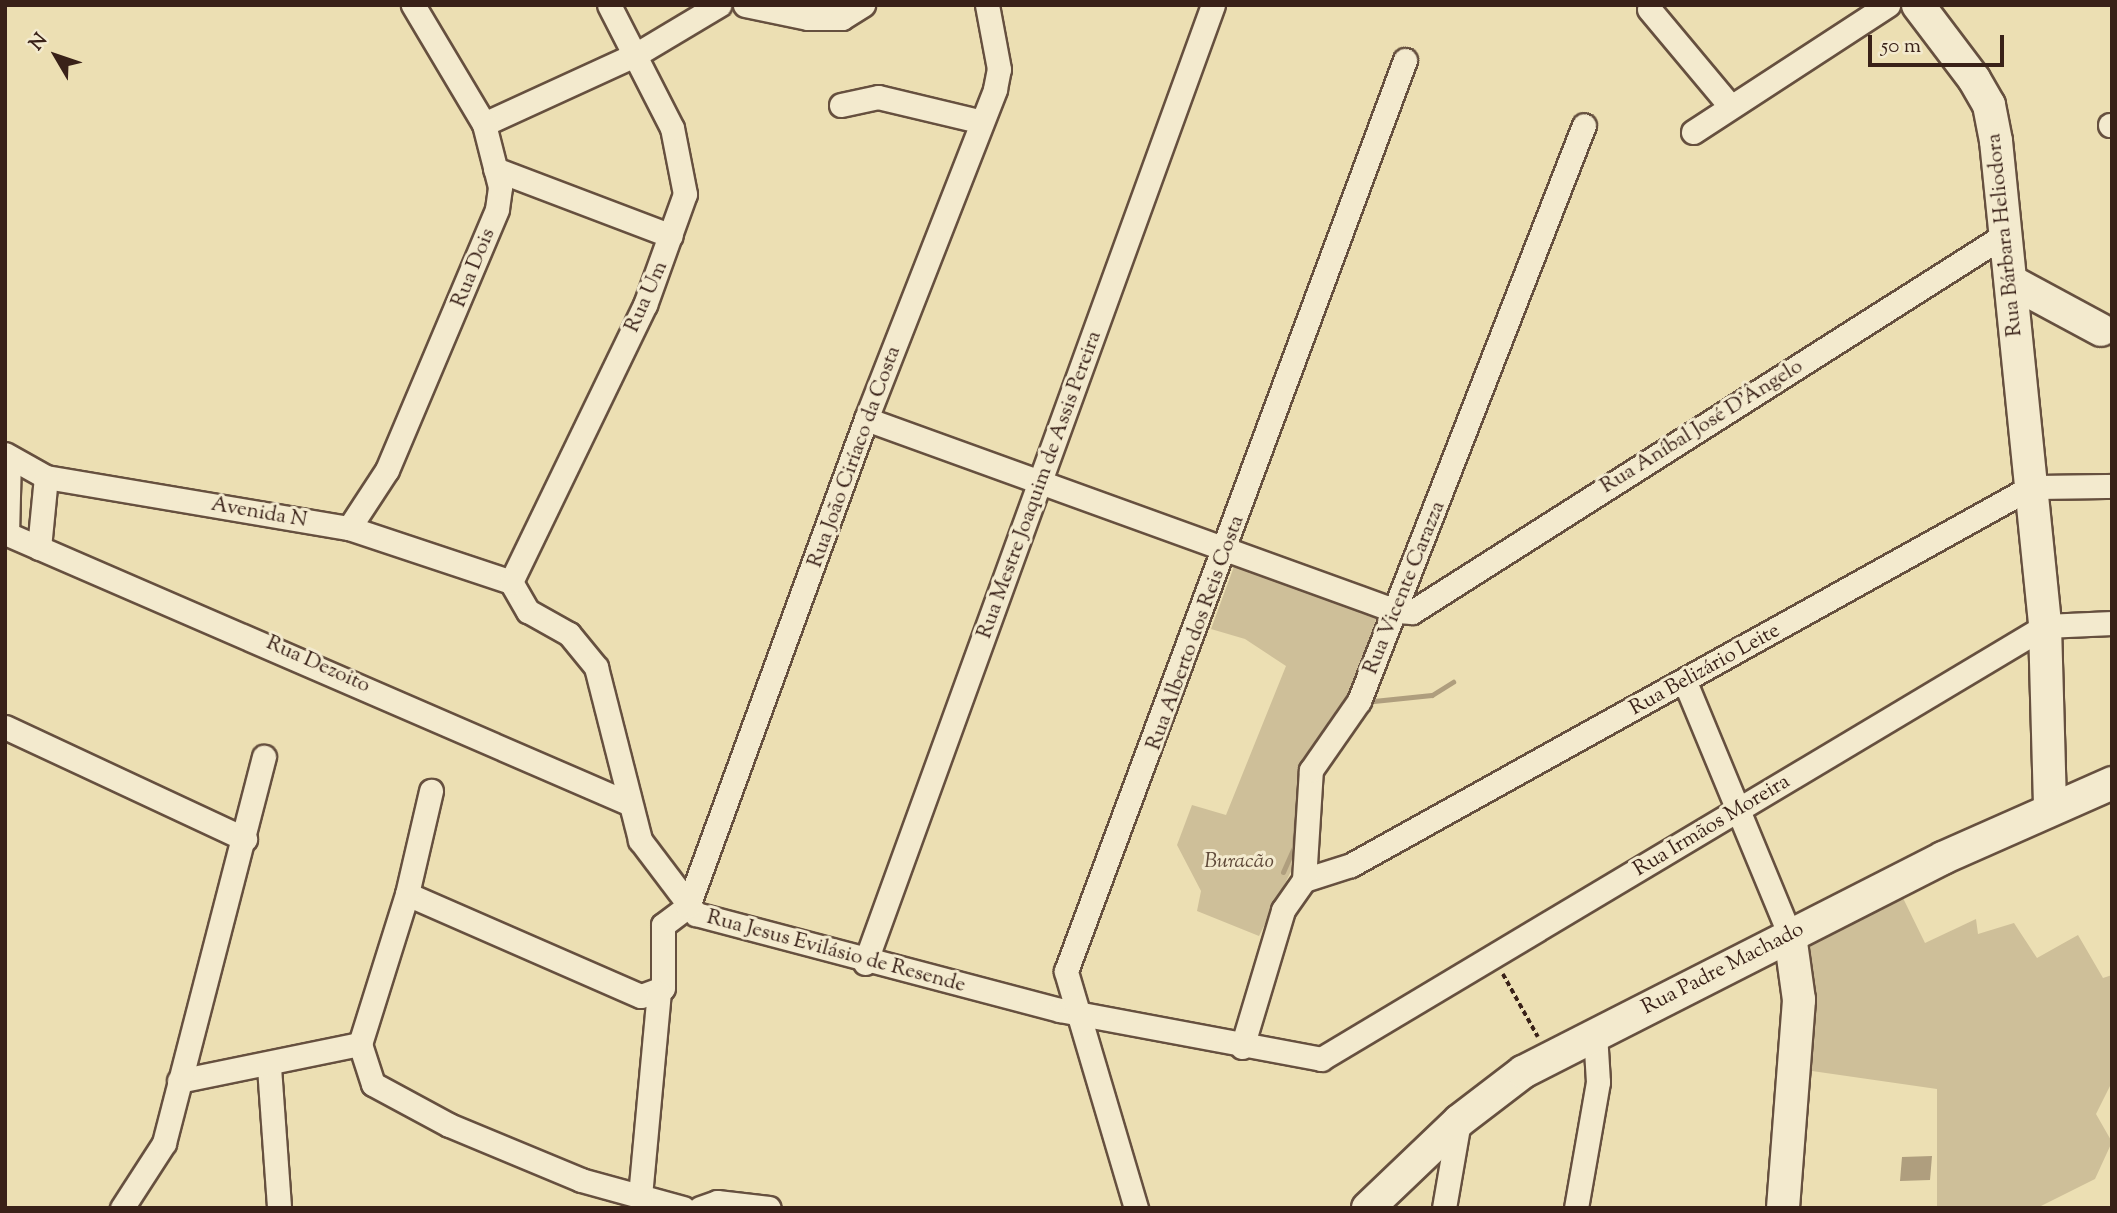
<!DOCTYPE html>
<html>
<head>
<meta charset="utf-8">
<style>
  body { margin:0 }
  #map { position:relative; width:2117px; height:1213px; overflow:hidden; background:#ecdfb3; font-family:"Sorts Mill Goudy",serif }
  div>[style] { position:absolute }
  .green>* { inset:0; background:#cebf99 }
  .water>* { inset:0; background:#af9e7e }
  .stream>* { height:5px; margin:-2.5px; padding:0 2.5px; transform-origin:2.5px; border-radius:2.5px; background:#af9e7e }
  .path>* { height:3.5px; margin-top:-1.75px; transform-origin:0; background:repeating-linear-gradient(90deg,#392118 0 5px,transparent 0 8.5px) }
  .roads { filter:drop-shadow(2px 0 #66503f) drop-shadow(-2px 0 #66503f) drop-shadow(0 2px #66503f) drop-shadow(0 -2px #66503f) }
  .street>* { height:23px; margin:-11.5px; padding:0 11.5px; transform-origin:11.5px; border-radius:11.5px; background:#f3eace }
  .secondary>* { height:32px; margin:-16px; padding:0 16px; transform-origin:16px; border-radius:16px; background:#f3eace }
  span { translate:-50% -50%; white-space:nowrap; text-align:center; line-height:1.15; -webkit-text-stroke:6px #f3eace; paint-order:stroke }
  .street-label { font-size:21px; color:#392118 }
  .park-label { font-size:21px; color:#5e4838; font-style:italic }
  .frame { position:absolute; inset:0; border:7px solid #392118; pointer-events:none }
  .north { position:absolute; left:21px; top:21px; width:70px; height:70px; -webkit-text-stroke:5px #f3eace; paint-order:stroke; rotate:309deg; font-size:19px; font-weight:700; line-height:28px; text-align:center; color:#392118 }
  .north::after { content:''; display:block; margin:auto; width:24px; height:32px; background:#392118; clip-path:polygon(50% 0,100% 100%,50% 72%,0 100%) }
  .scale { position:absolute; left:1868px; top:35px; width:136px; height:32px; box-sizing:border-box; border:4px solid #392118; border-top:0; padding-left:9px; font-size:21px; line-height:24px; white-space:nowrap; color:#392118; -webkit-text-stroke:5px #f3eace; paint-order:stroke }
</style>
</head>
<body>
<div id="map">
  <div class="green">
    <div style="clip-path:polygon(1236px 561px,1378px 614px,1347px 704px,1308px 764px,1302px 849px,1259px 936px,1197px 911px,1201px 891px,1177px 845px,1192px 805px,1226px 815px,1286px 666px,1245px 639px,1211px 629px)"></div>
    <div style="clip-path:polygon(1902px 896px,1925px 943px,1976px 919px,1978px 934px,2014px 923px,2037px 958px,2078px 935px,2103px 978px,2112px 975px,2112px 1082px,2096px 1114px,2112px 1142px,2095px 1179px,2037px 1208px,1937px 1208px,1937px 1089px,1812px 1071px,1799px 950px)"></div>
  </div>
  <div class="water">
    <div style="clip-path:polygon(1932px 1156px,1930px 1180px,1900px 1181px,1902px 1157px)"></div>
  </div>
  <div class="stream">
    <div style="left:1364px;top:702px;width:68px;rotate:-5.9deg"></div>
    <div style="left:1432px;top:695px;width:25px;rotate:-32deg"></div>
    <div style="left:1283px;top:872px;width:27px;rotate:-66deg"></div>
    <div style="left:1294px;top:847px;width:77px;rotate:-85.5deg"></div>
  </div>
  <div class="path">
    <div style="left:1503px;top:974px;width:72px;rotate:60.9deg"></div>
  </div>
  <div class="roads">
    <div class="street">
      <div style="left:745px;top:5px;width:64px;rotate:11.7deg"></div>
      <div style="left:808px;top:18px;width:34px"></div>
      <div style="left:842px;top:18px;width:25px;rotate:-32deg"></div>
      <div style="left:1649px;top:9px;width:126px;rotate:50.1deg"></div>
      <div style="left:841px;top:105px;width:38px;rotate:-12deg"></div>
      <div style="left:878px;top:97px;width:104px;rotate:13.4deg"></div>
      <div style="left:484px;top:124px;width:168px;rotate:-24.6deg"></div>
      <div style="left:637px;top:54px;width:96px;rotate:-30.9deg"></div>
      <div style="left:2110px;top:125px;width:2px"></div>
      <div style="left:1693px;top:132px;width:233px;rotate:-33.1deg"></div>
      <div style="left:495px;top:169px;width:188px;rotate:20.8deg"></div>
      <div style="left:866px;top:419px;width:564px;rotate:19.91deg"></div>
      <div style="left:1396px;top:611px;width:16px;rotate:4deg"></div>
      <div style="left:1412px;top:612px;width:704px;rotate:-32.47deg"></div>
      <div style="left:5px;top:454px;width:47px;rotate:29.3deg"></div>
      <div style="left:46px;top:477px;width:307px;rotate:9.6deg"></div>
      <div style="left:349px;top:528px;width:171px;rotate:18.4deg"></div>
      <div style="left:349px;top:528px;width:69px;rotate:-56.8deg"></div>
      <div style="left:387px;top:470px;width:283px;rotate:-67.1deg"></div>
      <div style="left:497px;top:209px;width:22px;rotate:-82deg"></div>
      <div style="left:500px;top:187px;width:65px;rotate:-104.3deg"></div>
      <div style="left:484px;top:124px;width:139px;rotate:-120.8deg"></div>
      <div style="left:5px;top:533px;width:679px;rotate:23.43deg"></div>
      <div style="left:7px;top:534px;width:77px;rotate:-88.5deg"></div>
      <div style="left:39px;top:548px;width:71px;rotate:-84.4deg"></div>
      <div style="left:511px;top:582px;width:34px;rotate:60deg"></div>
      <div style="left:528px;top:611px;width:47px;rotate:29.3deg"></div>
      <div style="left:569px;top:634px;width:43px;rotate:50.7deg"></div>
      <div style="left:596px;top:667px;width:179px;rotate:75.7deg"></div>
      <div style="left:640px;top:840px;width:93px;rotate:52.9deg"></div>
      <div style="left:696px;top:914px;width:376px;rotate:14.8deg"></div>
      <div style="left:1060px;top:1010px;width:266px;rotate:10.6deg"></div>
      <div style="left:1321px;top:1059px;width:844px;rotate:-30.88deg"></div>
      <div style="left:2045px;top:626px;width:67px;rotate:-2.6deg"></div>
      <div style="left:511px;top:582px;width:308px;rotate:-64.2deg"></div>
      <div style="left:645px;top:305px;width:118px;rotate:-70.2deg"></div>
      <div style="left:685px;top:194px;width:67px;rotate:-101.1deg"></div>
      <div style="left:672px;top:128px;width:138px;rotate:-117.1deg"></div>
      <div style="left:1685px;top:682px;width:274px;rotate:67.5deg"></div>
      <div style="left:5px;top:727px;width:265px;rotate:25deg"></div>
      <div style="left:1304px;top:880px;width:49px;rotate:-17.7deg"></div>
      <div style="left:1351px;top:865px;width:778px;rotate:-29.07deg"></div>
      <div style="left:2031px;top:487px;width:81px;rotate:-0.7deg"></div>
      <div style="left:407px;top:894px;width:255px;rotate:23.6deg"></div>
      <div style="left:641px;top:996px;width:23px;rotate:-20deg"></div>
      <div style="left:663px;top:988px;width:63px;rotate:-90deg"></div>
      <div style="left:663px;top:925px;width:31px;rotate:-37deg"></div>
      <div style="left:688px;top:906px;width:519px;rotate:-69.92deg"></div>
      <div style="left:866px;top:419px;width:354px;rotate:-68.6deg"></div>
      <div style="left:995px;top:89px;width:20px;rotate:-79deg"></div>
      <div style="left:999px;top:69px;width:65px;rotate:-100.6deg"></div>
      <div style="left:865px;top:963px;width:1019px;rotate:-70.04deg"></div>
      <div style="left:360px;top:1044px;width:42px;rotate:72deg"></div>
      <div style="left:373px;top:1084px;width:86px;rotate:28.3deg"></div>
      <div style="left:449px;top:1125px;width:143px;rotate:22.6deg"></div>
      <div style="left:581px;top:1180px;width:106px;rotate:15.4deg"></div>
      <div style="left:1242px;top:1047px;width:143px;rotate:-73.3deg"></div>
      <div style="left:1283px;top:910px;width:37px;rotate:-55deg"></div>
      <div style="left:1304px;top:880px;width:110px;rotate:-86.4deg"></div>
      <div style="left:1311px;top:770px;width:84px;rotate:-55.2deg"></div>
      <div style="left:1359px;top:701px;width:618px;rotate:-68.66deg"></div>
      <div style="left:269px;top:1067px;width:141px;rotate:85.9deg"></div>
      <div style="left:179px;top:1081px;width:185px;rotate:-11.6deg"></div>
      <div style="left:360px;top:1044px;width:157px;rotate:-72.6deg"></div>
      <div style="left:407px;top:894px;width:106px;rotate:-76.9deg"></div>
      <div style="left:640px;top:1196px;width:204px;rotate:-84.7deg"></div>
      <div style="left:122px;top:1208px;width:77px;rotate:-57.1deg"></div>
      <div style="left:164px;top:1143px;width:399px;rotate:-75.5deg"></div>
      <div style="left:700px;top:1208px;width:18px;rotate:-19deg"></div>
      <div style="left:717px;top:1202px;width:52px;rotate:6.6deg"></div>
      <div style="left:1136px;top:1208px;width:247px;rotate:-106.5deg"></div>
      <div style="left:1066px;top:971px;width:972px;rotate:-69.59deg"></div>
      <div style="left:1444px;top:1208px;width:88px;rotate:-80.2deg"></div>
      <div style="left:1576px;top:1208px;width:128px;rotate:-80.1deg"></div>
      <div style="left:1598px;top:1082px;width:49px;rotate:-93.5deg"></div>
    </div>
    <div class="secondary">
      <div style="left:1918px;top:5px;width:93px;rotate:52.9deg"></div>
      <div style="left:1974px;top:79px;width:30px;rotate:60deg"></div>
      <div style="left:1989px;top:105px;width:37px;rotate:79deg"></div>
      <div style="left:1996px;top:141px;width:487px;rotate:84.2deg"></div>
      <div style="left:2045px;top:626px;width:180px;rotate:88.4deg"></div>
      <div style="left:2012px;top:282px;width:101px;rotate:28.3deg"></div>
      <div style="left:1368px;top:1208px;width:126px;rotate:-43.7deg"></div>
      <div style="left:1459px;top:1121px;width:81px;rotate:-37.4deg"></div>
      <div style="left:1523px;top:1072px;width:471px;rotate:-27deg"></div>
      <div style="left:1943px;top:858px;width:185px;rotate:-23.9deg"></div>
      <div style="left:1783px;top:1208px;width:209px;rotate:-85.6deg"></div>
      <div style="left:1799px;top:1000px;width:66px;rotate:-97.9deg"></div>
    </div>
  </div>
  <div class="street-label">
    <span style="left:2005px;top:235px;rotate:-96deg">Rua Bárbara Heliodora</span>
    <span style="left:474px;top:268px;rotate:-68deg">Rua Dois</span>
    <span style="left:647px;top:297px;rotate:-66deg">Rua Um</span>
    <span style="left:1702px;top:427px;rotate:-32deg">Rua Aníbal José D'Ângelo</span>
    <span style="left:855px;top:457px;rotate:-70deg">Rua João Ciríaco da Costa</span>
    <span style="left:1040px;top:485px;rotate:-70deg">Rua Mestre Joaquim de Assis Pereira</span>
    <span style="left:259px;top:513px;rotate:10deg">Avenida N</span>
    <span style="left:1405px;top:588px;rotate:-68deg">Rua Vicente Carazza</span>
    <span style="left:1196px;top:633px;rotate:-70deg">Rua Alberto dos Reis Costa</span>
    <span style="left:318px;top:665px;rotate:24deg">Rua Dezoito</span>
    <span style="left:1705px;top:670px;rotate:-29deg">Rua Belizário Leite</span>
    <span style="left:1712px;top:826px;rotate:-31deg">Rua Irmãos Moreira</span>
    <span style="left:836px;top:952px;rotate:15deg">Rua Jesus Evilásio de Resende</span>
    <span style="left:1723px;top:969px;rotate:-27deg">Rua Padre Machado</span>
  </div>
  <div class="park-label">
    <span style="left:1239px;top:862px">Buracão</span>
  </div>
  <div class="frame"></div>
  <div class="north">N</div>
  <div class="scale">50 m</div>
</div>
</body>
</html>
